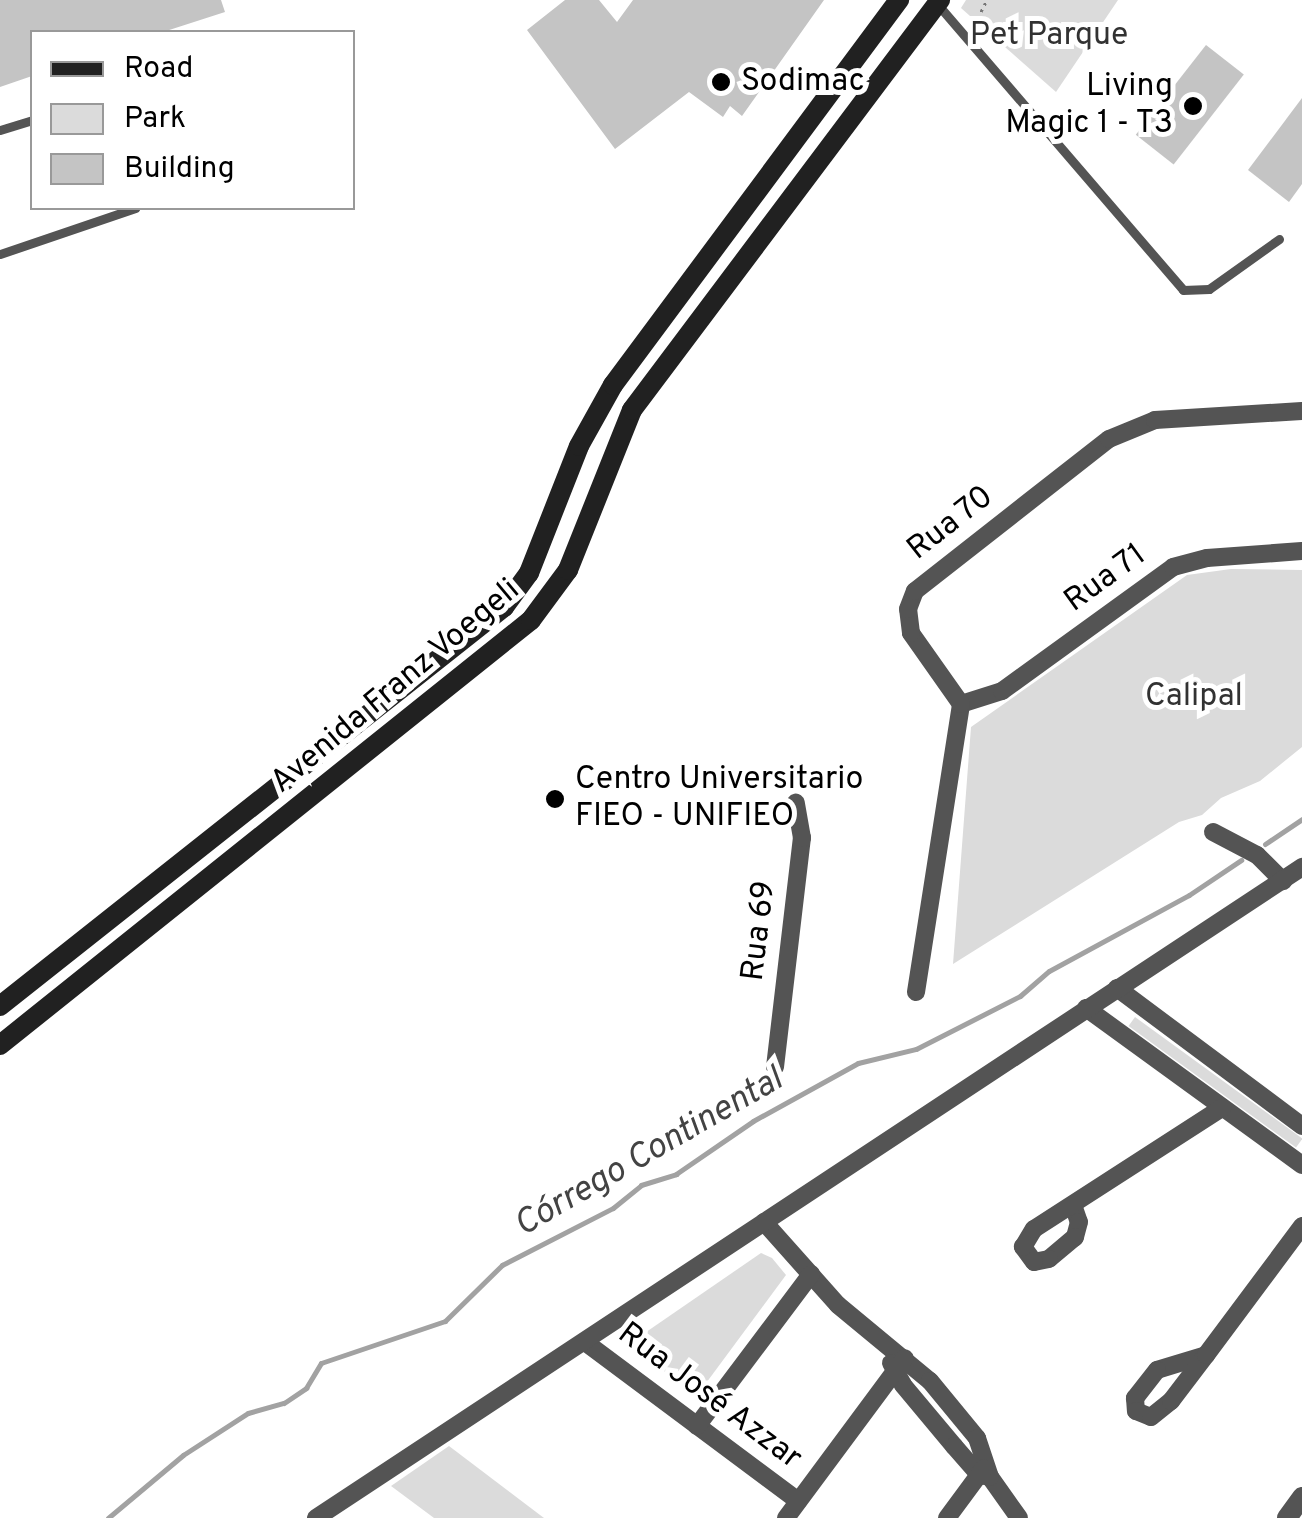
<!DOCTYPE html>
<html>
<head>
<meta charset="utf-8">
<style>
  body { margin:0 }
  #map { position:relative; width:1302px; height:1518px; overflow:hidden; background:#fff; font-family:Overpass,sans-serif }
  div>[style] { position:absolute }
  .green>* { inset:0; background:#dbdbdb; transform-origin:0 0 }
  .stream>* { height:5px; margin:-2.5px; padding:0 2.5px; transform-origin:2.5px; border-radius:2.5px; background:#a2a2a2 }
  .building>* { inset:0; background:#c4c4c4; transform-origin:0 0 }
  .path>* { height:2.5px; margin-top:-1.25px; transform-origin:0; background:repeating-linear-gradient(90deg,#767676 0 2.5px,transparent 0 7.5px) }
  .service>* { height:9px; margin:-4.5px; padding:0 4.5px; transform-origin:4.5px; border-radius:4.5px; background:#545454 }
  .minor>* { height:18px; margin:-9px; padding:0 9px; transform-origin:9px; border-radius:9px; background:#545454 }
  .tertiary>* { height:20px; margin:-10px; padding:0 10px; transform-origin:10px; border-radius:10px; background:#545454 }
  .secondary>* { height:20px; margin:-10px; padding:0 10px; transform-origin:10px; border-radius:10px; background:#212121 }
  .dots>* { width:28px; height:28px; translate:-50% -50%; box-sizing:border-box; border:5px solid #fff; border-radius:50% }
  span { translate:-50% -50%; white-space:nowrap; text-align:center; line-height:1.15; -webkit-text-stroke:10px #fff; paint-order:stroke }
  .park-label { font-size:32px; color:#323232 }
  .poi-label { font-size:32px; color:#000 }
  .left { translate:0 -50%; text-align:left }
  .right { translate:-100% -50%; text-align:right }
  .street-label { font-size:32px; color:#000 }
  .water-label { font-size:35px; color:#434343; font-style:italic }
  .legend { position:absolute; left:30px; top:30px; width:325px; height:180px; box-sizing:border-box; background:#fff; border:2px solid #999; margin:0; padding:12px 18px; list-style:none; font-size:30px; color:#000 }
  .legend li { display:flex; align-items:center; gap:20px; height:50px }
  .legend b { width:50px; border:2px solid #999 }
</style>
</head>
<body>
<div id="map">
  <div class="green">
    <div style="clip-path:polygon(966px 0,1118px 0,1056px 92px,961px 8px)"></div>
    <div style="clip-path:polygon(1231px 569px,1302px 570px,1302px 747px,1260px 781px,1221px 798px,1202px 815px,1179px 822px,953px 964px,971px 727px,1187px 575px)"></div>
    <div style="left:1135px;top:1017px;width:207px;height:11px;rotate:36deg"></div>
    <div style="clip-path:polygon(761px 1253px,772px 1258px,786px 1275px,698px 1394px,633px 1350px,636px 1339px)"></div>
    <div style="clip-path:polygon(449px 1446px,544px 1518px,434px 1518px,391px 1486px)"></div>
  </div>
  <div class="stream">
    <div style="left:1265px;top:844px;width:45px;rotate:-34deg"></div>
    <div style="left:108px;top:1518px;width:98px;rotate:-40deg"></div>
    <div style="left:183px;top:1455px;width:77px;rotate:-32.9deg"></div>
    <div style="left:248px;top:1413px;width:37px;rotate:-16deg"></div>
    <div style="left:284px;top:1403px;width:27px;rotate:-34deg"></div>
    <div style="left:306px;top:1388px;width:29px;rotate:-59deg"></div>
    <div style="left:321px;top:1363px;width:131px;rotate:-18.7deg"></div>
    <div style="left:445px;top:1321px;width:80px;rotate:-44.5deg"></div>
    <div style="left:502px;top:1265px;width:125px;rotate:-27.2deg"></div>
    <div style="left:613px;top:1208px;width:36px;rotate:-39deg"></div>
    <div style="left:641px;top:1185px;width:37px;rotate:-17deg"></div>
    <div style="left:676px;top:1174px;width:93px;rotate:-34.5deg"></div>
    <div style="left:753px;top:1121px;width:120px;rotate:-28.9deg"></div>
    <div style="left:858px;top:1063px;width:60px;rotate:-13.6deg"></div>
    <div style="left:916px;top:1049px;width:117px;rotate:-27deg"></div>
    <div style="left:1020px;top:996px;width:38px;rotate:-41deg"></div>
    <div style="left:1049px;top:971px;width:159px;rotate:-28.5deg"></div>
    <div style="left:1189px;top:895px;width:63px;rotate:-33.9deg"></div>
  </div>
  <div class="building">
    <div style="clip-path:polygon(0 0,221px 0,225px 12px,163px 32px,32px 32px,32px 76px,0 87px)"></div>
    <div style="clip-path:polygon(565px 0,599px 0,617px 22px,633px 0,824px 0,742px 116px,730px 106px,723px 117px,689px 92px,615px 149px,527px 30px)"></div>
    <div style="left:1206px;top:45px;width:48px;height:114px;rotate:38deg"></div>
    <div style="clip-path:polygon(1302px 98px,1302px 184px,1289px 202px,1248px 170px)"></div>
  </div>
  <div class="path">
    <div style="left:974px;top:25px;width:28px;rotate:-63deg"></div>
  </div>
  <div class="service">
    <div style="left:939px;top:6px;width:374px;rotate:49.3deg"></div>
    <div style="left:1183px;top:290px;width:26px;rotate:-2deg"></div>
    <div style="left:1209px;top:289px;width:86px;rotate:-35.5deg"></div>
    <div style="left:0;top:130px;width:34px;rotate:-17deg"></div>
    <div style="left:0;top:254px;width:143px;rotate:-18.8deg"></div>
  </div>
  <div class="minor">
    <div style="left:961px;top:704px;width:43px;rotate:-17.6deg"></div>
    <div style="left:1002px;top:691px;width:211px;rotate:-35.9deg"></div>
    <div style="left:1173px;top:567px;width:35px;rotate:-15deg"></div>
    <div style="left:1207px;top:558px;width:95px;rotate:-4.2deg"></div>
    <div style="left:1213px;top:832px;width:50px;rotate:27.6deg"></div>
    <div style="left:1257px;top:855px;width:37px;rotate:45deg"></div>
    <div style="left:1117px;top:988px;width:231px;rotate:36.7deg"></div>
    <div style="left:916px;top:992px;width:291px;rotate:-81.1deg"></div>
    <div style="left:961px;top:704px;width:87px;rotate:-125.2deg"></div>
    <div style="left:911px;top:633px;width:24px;rotate:-97deg"></div>
    <div style="left:908px;top:609px;width:19px;rotate:-69deg"></div>
    <div style="left:915px;top:591px;width:246px;rotate:-38.1deg"></div>
    <div style="left:1109px;top:439px;width:50px;rotate:-22.4deg"></div>
    <div style="left:1155px;top:420px;width:147px;rotate:-3.5deg"></div>
    <div style="left:1086px;top:1008px;width:267px;rotate:36deg"></div>
    <div style="left:775px;top:1067px;width:231px;rotate:-83.3deg"></div>
    <div style="left:802px;top:838px;width:36px;rotate:-100deg"></div>
    <div style="left:1073px;top:1205px;width:18px;rotate:71deg"></div>
    <div style="left:1079px;top:1222px;width:16px;rotate:105deg"></div>
    <div style="left:1075px;top:1237px;width:34px;rotate:140deg"></div>
    <div style="left:1049px;top:1259px;width:15px;rotate:169deg"></div>
    <div style="left:1034px;top:1262px;width:19px;rotate:-126deg"></div>
    <div style="left:1023px;top:1247px;width:21px;rotate:-59deg"></div>
    <div style="left:1034px;top:1229px;width:224px;rotate:-32.8deg"></div>
    <div style="left:764px;top:1222px;width:111px;rotate:48.3deg"></div>
    <div style="left:838px;top:1305px;width:119px;rotate:39.6deg"></div>
    <div style="left:930px;top:1381px;width:74px;rotate:50.5deg"></div>
    <div style="left:977px;top:1438px;width:41px;rotate:71.6deg"></div>
    <div style="left:990px;top:1477px;width:50px;rotate:54.7deg"></div>
    <div style="left:585px;top:1342px;width:266px;rotate:36.7deg"></div>
    <div style="left:1206px;top:1355px;width:51px;rotate:163deg"></div>
    <div style="left:1157px;top:1370px;width:36px;rotate:128deg"></div>
    <div style="left:1135px;top:1398px;width:13px;rotate:86deg"></div>
    <div style="left:1136px;top:1411px;width:16px;rotate:22deg"></div>
    <div style="left:1151px;top:1417px;width:26px;rotate:-39deg"></div>
    <div style="left:1171px;top:1401px;width:58px;rotate:-52.7deg"></div>
    <div style="left:1206px;top:1355px;width:161px;rotate:-53.3deg"></div>
    <div style="left:891px;top:1363px;width:25px;rotate:61deg"></div>
    <div style="left:903px;top:1385px;width:80px;rotate:50.1deg"></div>
    <div style="left:954px;top:1446px;width:38px;rotate:49deg"></div>
    <div style="left:979px;top:1475px;width:11px;rotate:10deg"></div>
    <div style="left:697px;top:1426px;width:190px;rotate:-53.1deg"></div>
    <div style="left:316px;top:1518px;width:1182px;rotate:-33.43deg"></div>
    <div style="left:786px;top:1518px;width:199px;rotate:-53.4deg"></div>
    <div style="left:947px;top:1518px;width:62px;rotate:-53.5deg"></div>
  </div>
  <div class="tertiary">
    <div style="left:1287px;top:1518px;width:26px;rotate:-54deg"></div>
  </div>
  <div class="secondary">
    <div style="left:0;top:1006px;width:643px;rotate:-38.37deg"></div>
    <div style="left:504px;top:607px;width:42px;rotate:-53.7deg"></div>
    <div style="left:529px;top:573px;width:136px;rotate:-68.5deg"></div>
    <div style="left:579px;top:446px;width:70px;rotate:-60.9deg"></div>
    <div style="left:613px;top:385px;width:480px;rotate:-53.4deg"></div>
    <div style="left:0;top:1045px;width:680px;rotate:-38.67deg"></div>
    <div style="left:531px;top:620px;width:62px;rotate:-53.5deg"></div>
    <div style="left:568px;top:570px;width:172px;rotate:-68.2deg"></div>
    <div style="left:632px;top:410px;width:513px;rotate:-53.09deg"></div>
  </div>
  <div class="dots">
    <div style="left:721px;top:82px;background:#000"></div>
    <div style="left:1193px;top:106px;background:#000"></div>
    <div style="left:555px;top:799px;background:#000"></div>
  </div>
  <div class="park-label">
    <span style="left:1049px;top:36px">Pet Parque</span>
    <span style="left:1194px;top:697px">Calipal</span>
  </div>
  <div class="poi-label">
    <span class="left" style="left:741px;top:82px">Sodimac</span>
    <span class="right" style="left:1173px;top:106px">Living<br>Magic 1 - T3</span>
    <span class="left" style="left:575px;top:799px">Centro Universitario<br>FIEO - UNIFIEO</span>
  </div>
  <div class="street-label">
    <span style="left:951px;top:524px;rotate:-38deg">Rua 70</span>
    <span style="left:1106px;top:579px;rotate:-36deg">Rua 71</span>
    <span style="left:396px;top:687px;rotate:-40deg">Avenida Franz Voegeli</span>
    <span style="left:760px;top:931px;rotate:-83deg">Rua 69</span>
    <span style="left:709px;top:1397px;rotate:37deg">Rua José Azzar</span>
  </div>
  <div class="water-label">
    <span style="left:649px;top:1153px;rotate:-30deg">Córrego Continental</span>
  </div>
  <ul class="legend">
  <li><b style="height:12px;background:#212121"></b>Road</li>
  <li><b style="height:28px;background:#dbdbdb"></b>Park</li>
  <li><b style="height:28px;background:#c4c4c4"></b>Building</li>
  </ul>
</div>
</body>
</html>
